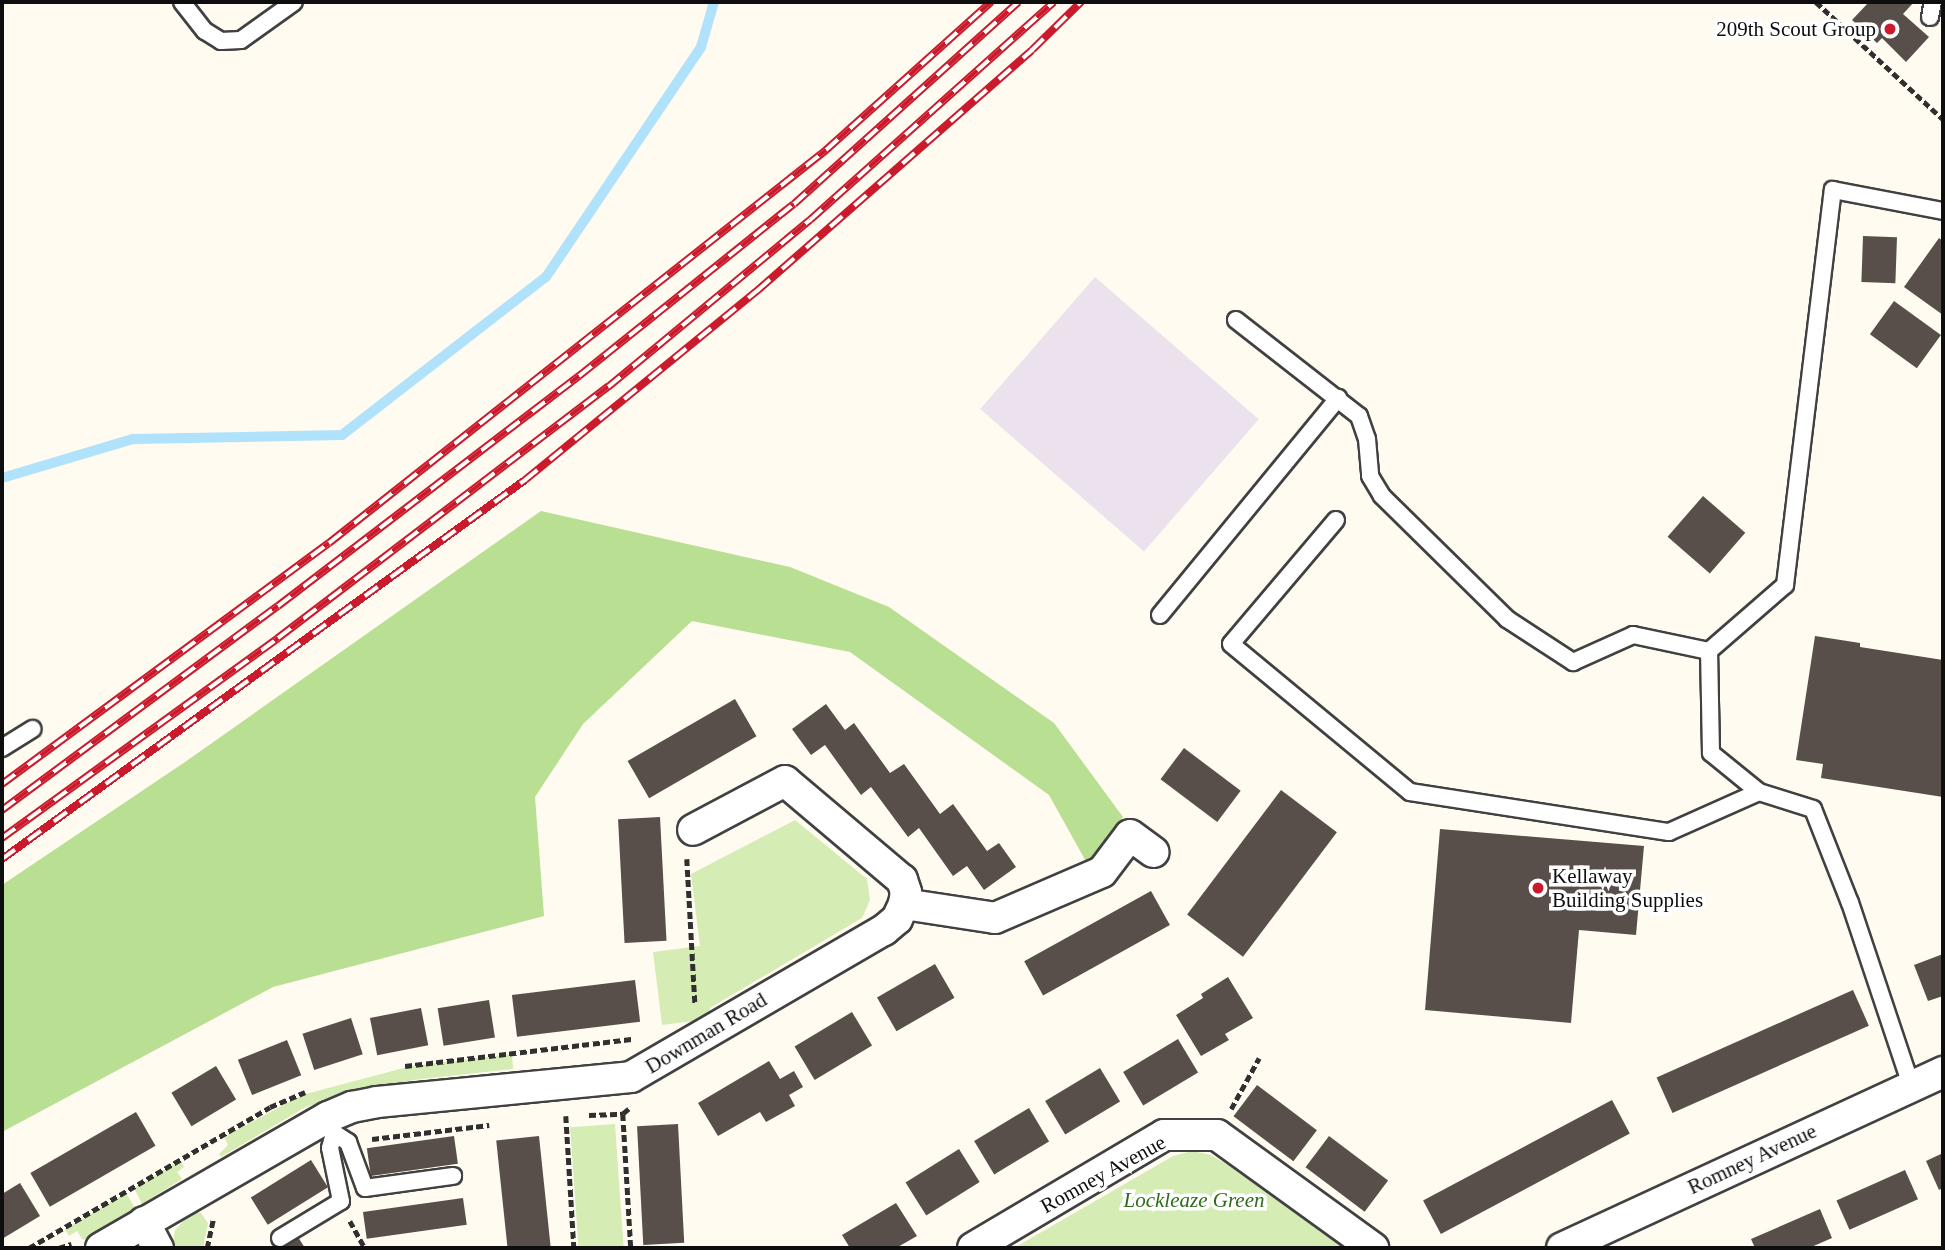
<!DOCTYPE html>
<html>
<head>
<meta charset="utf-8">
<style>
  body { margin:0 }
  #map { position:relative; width:1945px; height:1250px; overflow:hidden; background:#fffbf0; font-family:"Times New Roman",serif }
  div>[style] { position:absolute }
  .industrial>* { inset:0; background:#ece2ee; transform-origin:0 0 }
  .green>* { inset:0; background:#d5edb5; transform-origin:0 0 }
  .forest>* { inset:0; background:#b9df93 }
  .stream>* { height:10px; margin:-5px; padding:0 5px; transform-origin:5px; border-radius:5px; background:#b0e2fb }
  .building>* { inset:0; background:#584f4a; transform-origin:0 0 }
  .path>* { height:4.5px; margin-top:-2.25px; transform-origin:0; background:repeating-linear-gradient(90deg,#303030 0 7px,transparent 0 10.5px) }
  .roads { filter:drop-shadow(2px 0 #414141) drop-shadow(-2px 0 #414141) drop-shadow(0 2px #414141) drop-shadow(0 -2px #414141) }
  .lane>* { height:16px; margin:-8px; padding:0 8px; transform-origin:8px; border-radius:8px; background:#fff }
  .street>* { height:30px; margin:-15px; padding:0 15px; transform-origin:15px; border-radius:15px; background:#fff }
  .rail>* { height:8px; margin-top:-4px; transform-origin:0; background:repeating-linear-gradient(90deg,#fff 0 16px,#ca1a2b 0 32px); box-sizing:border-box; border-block:2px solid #ca1a2b }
  .dots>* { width:19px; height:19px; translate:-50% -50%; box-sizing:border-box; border:4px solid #fff; border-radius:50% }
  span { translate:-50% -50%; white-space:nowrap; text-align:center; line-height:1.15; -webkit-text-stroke:7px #fff; paint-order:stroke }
  .poi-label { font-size:21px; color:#0e0e0e }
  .right { translate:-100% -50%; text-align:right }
  .left { translate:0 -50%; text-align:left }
  .street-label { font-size:21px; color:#0e0e0e }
  .park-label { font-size:21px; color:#2e6c19; font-style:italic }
  .frame { position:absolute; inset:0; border:4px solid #0e0e0e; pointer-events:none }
</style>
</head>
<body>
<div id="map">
  <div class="industrial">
    <div style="left:1095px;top:277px;width:217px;height:175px;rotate:41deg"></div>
  </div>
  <div class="green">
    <div style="clip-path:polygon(795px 820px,867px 879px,870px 900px,862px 918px,710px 1008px,709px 1019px,662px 1025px,653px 952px,700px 946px,691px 874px)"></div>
    <div style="clip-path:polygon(512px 1054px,513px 1069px,413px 1080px,343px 1095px,306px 1107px,221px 1157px,219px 1154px,228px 1145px,224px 1137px,302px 1095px,411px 1066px)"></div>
    <div style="left:615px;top:1124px;width:124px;height:45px;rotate:86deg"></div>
    <div style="clip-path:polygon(1192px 1151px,1211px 1155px,1231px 1167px,1344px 1248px,1014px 1248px,1173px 1156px)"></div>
    <div style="clip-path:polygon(180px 1160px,184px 1167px,177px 1172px,182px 1179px,142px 1204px,134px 1188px)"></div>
    <div style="clip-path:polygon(126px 1193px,135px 1208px,83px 1240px,77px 1231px,69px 1236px,65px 1229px)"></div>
    <div style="clip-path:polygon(193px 1211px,201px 1213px,208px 1223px,203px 1248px,172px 1248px,175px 1230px)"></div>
  </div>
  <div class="forest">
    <div style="clip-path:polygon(541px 511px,790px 567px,889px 607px,1054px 723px,1123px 817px,1088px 865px,1049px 795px,850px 652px,692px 621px,583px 724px,535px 797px,544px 916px,273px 987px,2px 1132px,2px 885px,185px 762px)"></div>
  </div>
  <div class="stream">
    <div style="left:2px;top:478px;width:137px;rotate:-16.6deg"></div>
    <div style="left:133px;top:439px;width:209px;rotate:-1.1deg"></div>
    <div style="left:342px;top:435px;width:258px;rotate:-37.8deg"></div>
    <div style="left:546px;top:277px;width:277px;rotate:-56deg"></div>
    <div style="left:701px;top:47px;width:47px;rotate:-73.9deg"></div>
  </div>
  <div class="building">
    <div style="clip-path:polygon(1869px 2px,1914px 2px,1903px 14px,1929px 37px,1906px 62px,1882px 38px,1877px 43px,1852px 20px)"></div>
    <div style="left:1863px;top:236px;width:34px;height:46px;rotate:2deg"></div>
    <div style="clip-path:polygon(1939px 238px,1943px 241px,1943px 315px,1904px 287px)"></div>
    <div style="left:1894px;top:301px;width:58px;height:41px;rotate:36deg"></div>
    <div style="left:1703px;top:496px;width:56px;height:54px;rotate:41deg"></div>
    <div style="clip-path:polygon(1815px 636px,1860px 643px,1860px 647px,1943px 660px,1943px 797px,1821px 778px,1823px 764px,1796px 760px)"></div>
    <div style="left:735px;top:699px;width:43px;height:124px;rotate:60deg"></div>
    <div style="clip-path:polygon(826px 704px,845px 730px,854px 723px,890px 773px,904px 764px,940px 814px,953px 804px,987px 851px,999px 843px,1016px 867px,984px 890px,967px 866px,953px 876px,919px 828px,908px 837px,871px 787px,861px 795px,825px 745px,811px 755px,792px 729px)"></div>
    <div style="left:1184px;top:748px;width:71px;height:39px;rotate:37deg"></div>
    <div style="left:1281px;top:790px;width:70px;height:156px;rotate:37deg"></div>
    <div style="left:660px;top:817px;width:124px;height:42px;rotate:87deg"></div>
    <div style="clip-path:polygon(1440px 829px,1644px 846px,1636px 935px,1579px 930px,1571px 1023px,1425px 1010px)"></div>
    <div style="left:1151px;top:891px;width:39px;height:145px;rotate:61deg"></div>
    <div style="clip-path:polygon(1943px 954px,1943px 996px,1928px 1001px,1914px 965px)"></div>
    <div style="left:935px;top:964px;width:39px;height:67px;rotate:60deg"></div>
    <div style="clip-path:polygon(1228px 977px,1253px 1018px,1225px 1034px,1229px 1040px,1201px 1056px,1176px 1015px,1203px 998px,1201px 994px)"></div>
    <div style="left:635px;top:980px;width:42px;height:124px;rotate:83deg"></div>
    <div style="left:1853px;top:990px;width:39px;height:215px;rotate:66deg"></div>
    <div style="left:489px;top:1000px;width:38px;height:52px;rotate:81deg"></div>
    <div style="left:421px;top:1008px;width:38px;height:52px;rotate:79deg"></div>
    <div style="left:852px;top:1012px;width:39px;height:67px;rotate:59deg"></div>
    <div style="left:351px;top:1018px;width:38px;height:51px;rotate:72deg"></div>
    <div style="left:1178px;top:1039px;width:39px;height:64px;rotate:59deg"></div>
    <div style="left:287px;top:1040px;width:38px;height:53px;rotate:68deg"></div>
    <div style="clip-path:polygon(769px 1061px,780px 1079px,794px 1071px,803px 1087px,789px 1095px,795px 1106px,766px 1122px,760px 1112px,718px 1136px,698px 1103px)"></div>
    <div style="left:216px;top:1066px;width:39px;height:52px;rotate:59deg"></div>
    <div style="left:1100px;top:1068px;width:39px;height:64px;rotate:59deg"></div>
    <div style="left:1257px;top:1085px;width:75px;height:39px;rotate:37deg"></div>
    <div style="left:1612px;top:1100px;width:38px;height:214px;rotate:62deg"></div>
    <div style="left:1029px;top:1108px;width:39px;height:64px;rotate:59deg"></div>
    <div style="left:136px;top:1112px;width:39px;height:122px;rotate:60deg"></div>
    <div style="left:678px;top:1124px;width:119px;height:41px;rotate:87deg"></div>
    <div style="left:454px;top:1136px;width:28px;height:88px;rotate:82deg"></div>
    <div style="left:539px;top:1136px;width:113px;height:43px;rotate:84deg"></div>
    <div style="left:1329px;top:1136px;width:74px;height:39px;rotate:37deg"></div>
    <div style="left:959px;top:1149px;width:39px;height:63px;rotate:58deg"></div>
    <div style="clip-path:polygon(1943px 1153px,1943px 1188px,1939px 1190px,1926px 1161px)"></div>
    <div style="left:311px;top:1160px;width:32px;height:71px;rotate:58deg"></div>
    <div style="left:1905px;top:1170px;width:32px;height:75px;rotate:66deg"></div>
    <div style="clip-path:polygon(20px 1183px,40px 1216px,2px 1239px,2px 1194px)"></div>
    <div style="left:463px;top:1198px;width:27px;height:101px;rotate:82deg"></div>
    <div style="clip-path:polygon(896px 1203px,917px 1236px,896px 1248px,850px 1248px,842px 1235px)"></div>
    <div style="clip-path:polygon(1820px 1209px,1832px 1238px,1809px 1248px,1755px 1248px,1751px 1239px)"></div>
    <div style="clip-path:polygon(296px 1234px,305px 1248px,272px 1248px)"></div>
  </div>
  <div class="path">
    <div style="left:1816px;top:2px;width:173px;rotate:42.7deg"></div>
    <div style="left:687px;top:859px;width:145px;rotate:86.8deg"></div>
    <div style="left:405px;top:1066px;width:230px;rotate:-6.8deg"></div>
    <div style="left:629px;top:1109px;width:8px;rotate:140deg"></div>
    <div style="left:623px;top:1114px;width:134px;rotate:86.6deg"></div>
    <div style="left:1231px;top:1109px;width:58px;rotate:-61.2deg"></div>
    <div style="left:589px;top:1115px;width:34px;rotate:-2deg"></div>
    <div style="left:566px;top:1116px;width:132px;rotate:86.5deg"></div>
    <div style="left:372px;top:1139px;width:118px;rotate:-6.8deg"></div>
    <div style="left:350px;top:1221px;width:31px;rotate:61deg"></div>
    <div style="left:29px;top:1248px;width:279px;rotate:-30.3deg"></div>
    <div style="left:270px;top:1107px;width:38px;rotate:-23deg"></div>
    <div style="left:59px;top:1248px;width:13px;rotate:-18deg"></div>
    <div style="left:207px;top:1248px;width:30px;rotate:-78deg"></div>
  </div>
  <div class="roads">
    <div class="lane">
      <div style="left:182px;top:2px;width:37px;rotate:52deg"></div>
      <div style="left:205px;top:31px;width:19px;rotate:32deg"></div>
      <div style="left:221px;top:41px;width:20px;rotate:-3deg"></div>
      <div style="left:241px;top:40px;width:65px;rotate:-35.6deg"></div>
      <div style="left:1930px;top:17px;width:15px;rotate:-79deg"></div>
      <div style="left:1236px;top:320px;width:156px;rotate:38deg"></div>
      <div style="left:1359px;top:416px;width:24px;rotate:71deg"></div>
      <div style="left:1367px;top:439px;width:37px;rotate:85deg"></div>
      <div style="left:1370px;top:476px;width:23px;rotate:59deg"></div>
      <div style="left:1382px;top:496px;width:175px;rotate:44.5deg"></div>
      <div style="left:1507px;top:619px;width:79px;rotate:33.1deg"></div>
      <div style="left:1573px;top:662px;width:66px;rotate:-24.2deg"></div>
      <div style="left:1633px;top:635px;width:78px;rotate:11.9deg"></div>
      <div style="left:1336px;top:520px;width:162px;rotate:130.3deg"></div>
      <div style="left:1231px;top:644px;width:232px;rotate:39.6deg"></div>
      <div style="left:1410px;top:792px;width:262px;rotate:8.8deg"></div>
      <div style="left:1669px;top:832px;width:98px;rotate:-24deg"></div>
      <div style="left:1160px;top:615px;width:281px;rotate:-50.6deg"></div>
      <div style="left:2px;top:748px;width:36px;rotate:-32deg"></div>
      <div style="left:1911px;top:1085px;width:192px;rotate:-108.5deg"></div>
      <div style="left:1850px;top:903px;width:101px;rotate:-111.5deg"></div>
      <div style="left:1813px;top:809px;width:57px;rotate:-162.5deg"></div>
      <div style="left:1759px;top:792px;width:62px;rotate:-140.9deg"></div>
      <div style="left:1711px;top:753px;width:102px;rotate:-91.1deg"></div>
      <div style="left:1709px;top:651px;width:101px;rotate:-41deg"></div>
      <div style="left:1785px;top:585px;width:398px;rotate:-83.1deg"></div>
      <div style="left:1833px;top:190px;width:112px;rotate:10.8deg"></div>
      <div style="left:328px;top:1117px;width:17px;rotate:69deg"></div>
      <div style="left:334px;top:1133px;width:17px;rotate:33deg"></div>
      <div style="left:348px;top:1142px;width:49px;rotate:69.7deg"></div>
      <div style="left:365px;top:1188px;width:89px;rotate:-7.8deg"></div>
      <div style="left:280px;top:1238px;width:71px;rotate:-31.2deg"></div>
      <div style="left:341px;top:1201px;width:54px;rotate:-101.7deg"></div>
      <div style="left:330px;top:1148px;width:16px;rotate:-75deg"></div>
    </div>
    <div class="street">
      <div style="left:904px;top:904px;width:92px;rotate:8.7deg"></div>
      <div style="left:995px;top:918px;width:116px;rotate:-23.3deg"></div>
      <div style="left:1102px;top:872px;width:46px;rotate:-52.9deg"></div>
      <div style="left:1130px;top:835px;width:29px;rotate:36deg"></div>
      <div style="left:144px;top:1222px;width:30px;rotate:62deg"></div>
      <div style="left:101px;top:1248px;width:262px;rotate:-30deg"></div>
      <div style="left:328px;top:1117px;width:26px;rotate:-23deg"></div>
      <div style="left:352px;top:1107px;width:25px;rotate:-11deg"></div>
      <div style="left:377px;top:1102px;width:255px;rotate:-5.6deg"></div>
      <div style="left:631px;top:1077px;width:293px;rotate:-30.2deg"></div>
      <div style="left:884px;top:930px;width:17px;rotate:-40deg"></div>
      <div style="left:897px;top:919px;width:17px;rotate:-65deg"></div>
      <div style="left:904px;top:904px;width:12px;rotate:-81deg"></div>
      <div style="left:906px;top:892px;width:13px;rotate:-108deg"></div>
      <div style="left:902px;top:880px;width:153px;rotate:-139.8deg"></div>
      <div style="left:785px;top:781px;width:104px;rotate:152deg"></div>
      <div style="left:973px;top:1248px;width:222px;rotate:-30.6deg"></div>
      <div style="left:1164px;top:1135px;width:53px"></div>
      <div style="left:1217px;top:1135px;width:193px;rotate:35.9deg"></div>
      <div style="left:1562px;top:1248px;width:420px;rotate:-24.8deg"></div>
    </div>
  </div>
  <div class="rail">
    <div style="left:2px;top:784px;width:406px;rotate:-36.4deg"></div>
    <div style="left:329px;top:543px;width:634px;rotate:-38.33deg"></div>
    <div style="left:826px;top:150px;width:222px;rotate:-41.9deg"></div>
    <div style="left:2px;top:810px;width:343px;rotate:-36.5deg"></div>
    <div style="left:278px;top:606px;width:379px;rotate:-37.4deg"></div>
    <div style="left:579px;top:376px;width:275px;rotate:-38.7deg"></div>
    <div style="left:794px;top:204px;width:302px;rotate:-42deg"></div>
    <div style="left:2px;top:838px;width:341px;rotate:-35.9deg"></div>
    <div style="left:278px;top:638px;width:415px;rotate:-37.3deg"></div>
    <div style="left:608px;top:387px;width:262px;rotate:-39.6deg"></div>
    <div style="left:810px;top:220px;width:327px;rotate:-41.8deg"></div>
    <div style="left:2px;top:859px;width:646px;rotate:-35.93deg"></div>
    <div style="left:525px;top:480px;width:301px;rotate:-39.2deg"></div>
    <div style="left:758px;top:290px;width:364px;rotate:-41.2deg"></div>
    <div style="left:1032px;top:50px;width:69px;rotate:-44.4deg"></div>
  </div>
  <div class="dots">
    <div style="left:1890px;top:29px;background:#ca1a2b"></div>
    <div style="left:1538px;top:888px;background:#ca1a2b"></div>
  </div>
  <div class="poi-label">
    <span class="right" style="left:1876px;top:29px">209th Scout Group</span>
    <span class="left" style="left:1552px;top:888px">Kellaway<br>Building Supplies</span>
  </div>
  <div class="street-label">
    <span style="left:706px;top:1033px;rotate:-31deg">Downman Road</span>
    <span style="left:1752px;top:1159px;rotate:-25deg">Romney Avenue</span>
    <span style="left:1103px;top:1174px;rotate:-29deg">Romney Avenue</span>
  </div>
  <div class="park-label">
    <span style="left:1194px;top:1200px">Lockleaze Green</span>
  </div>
  <div class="frame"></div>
</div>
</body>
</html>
